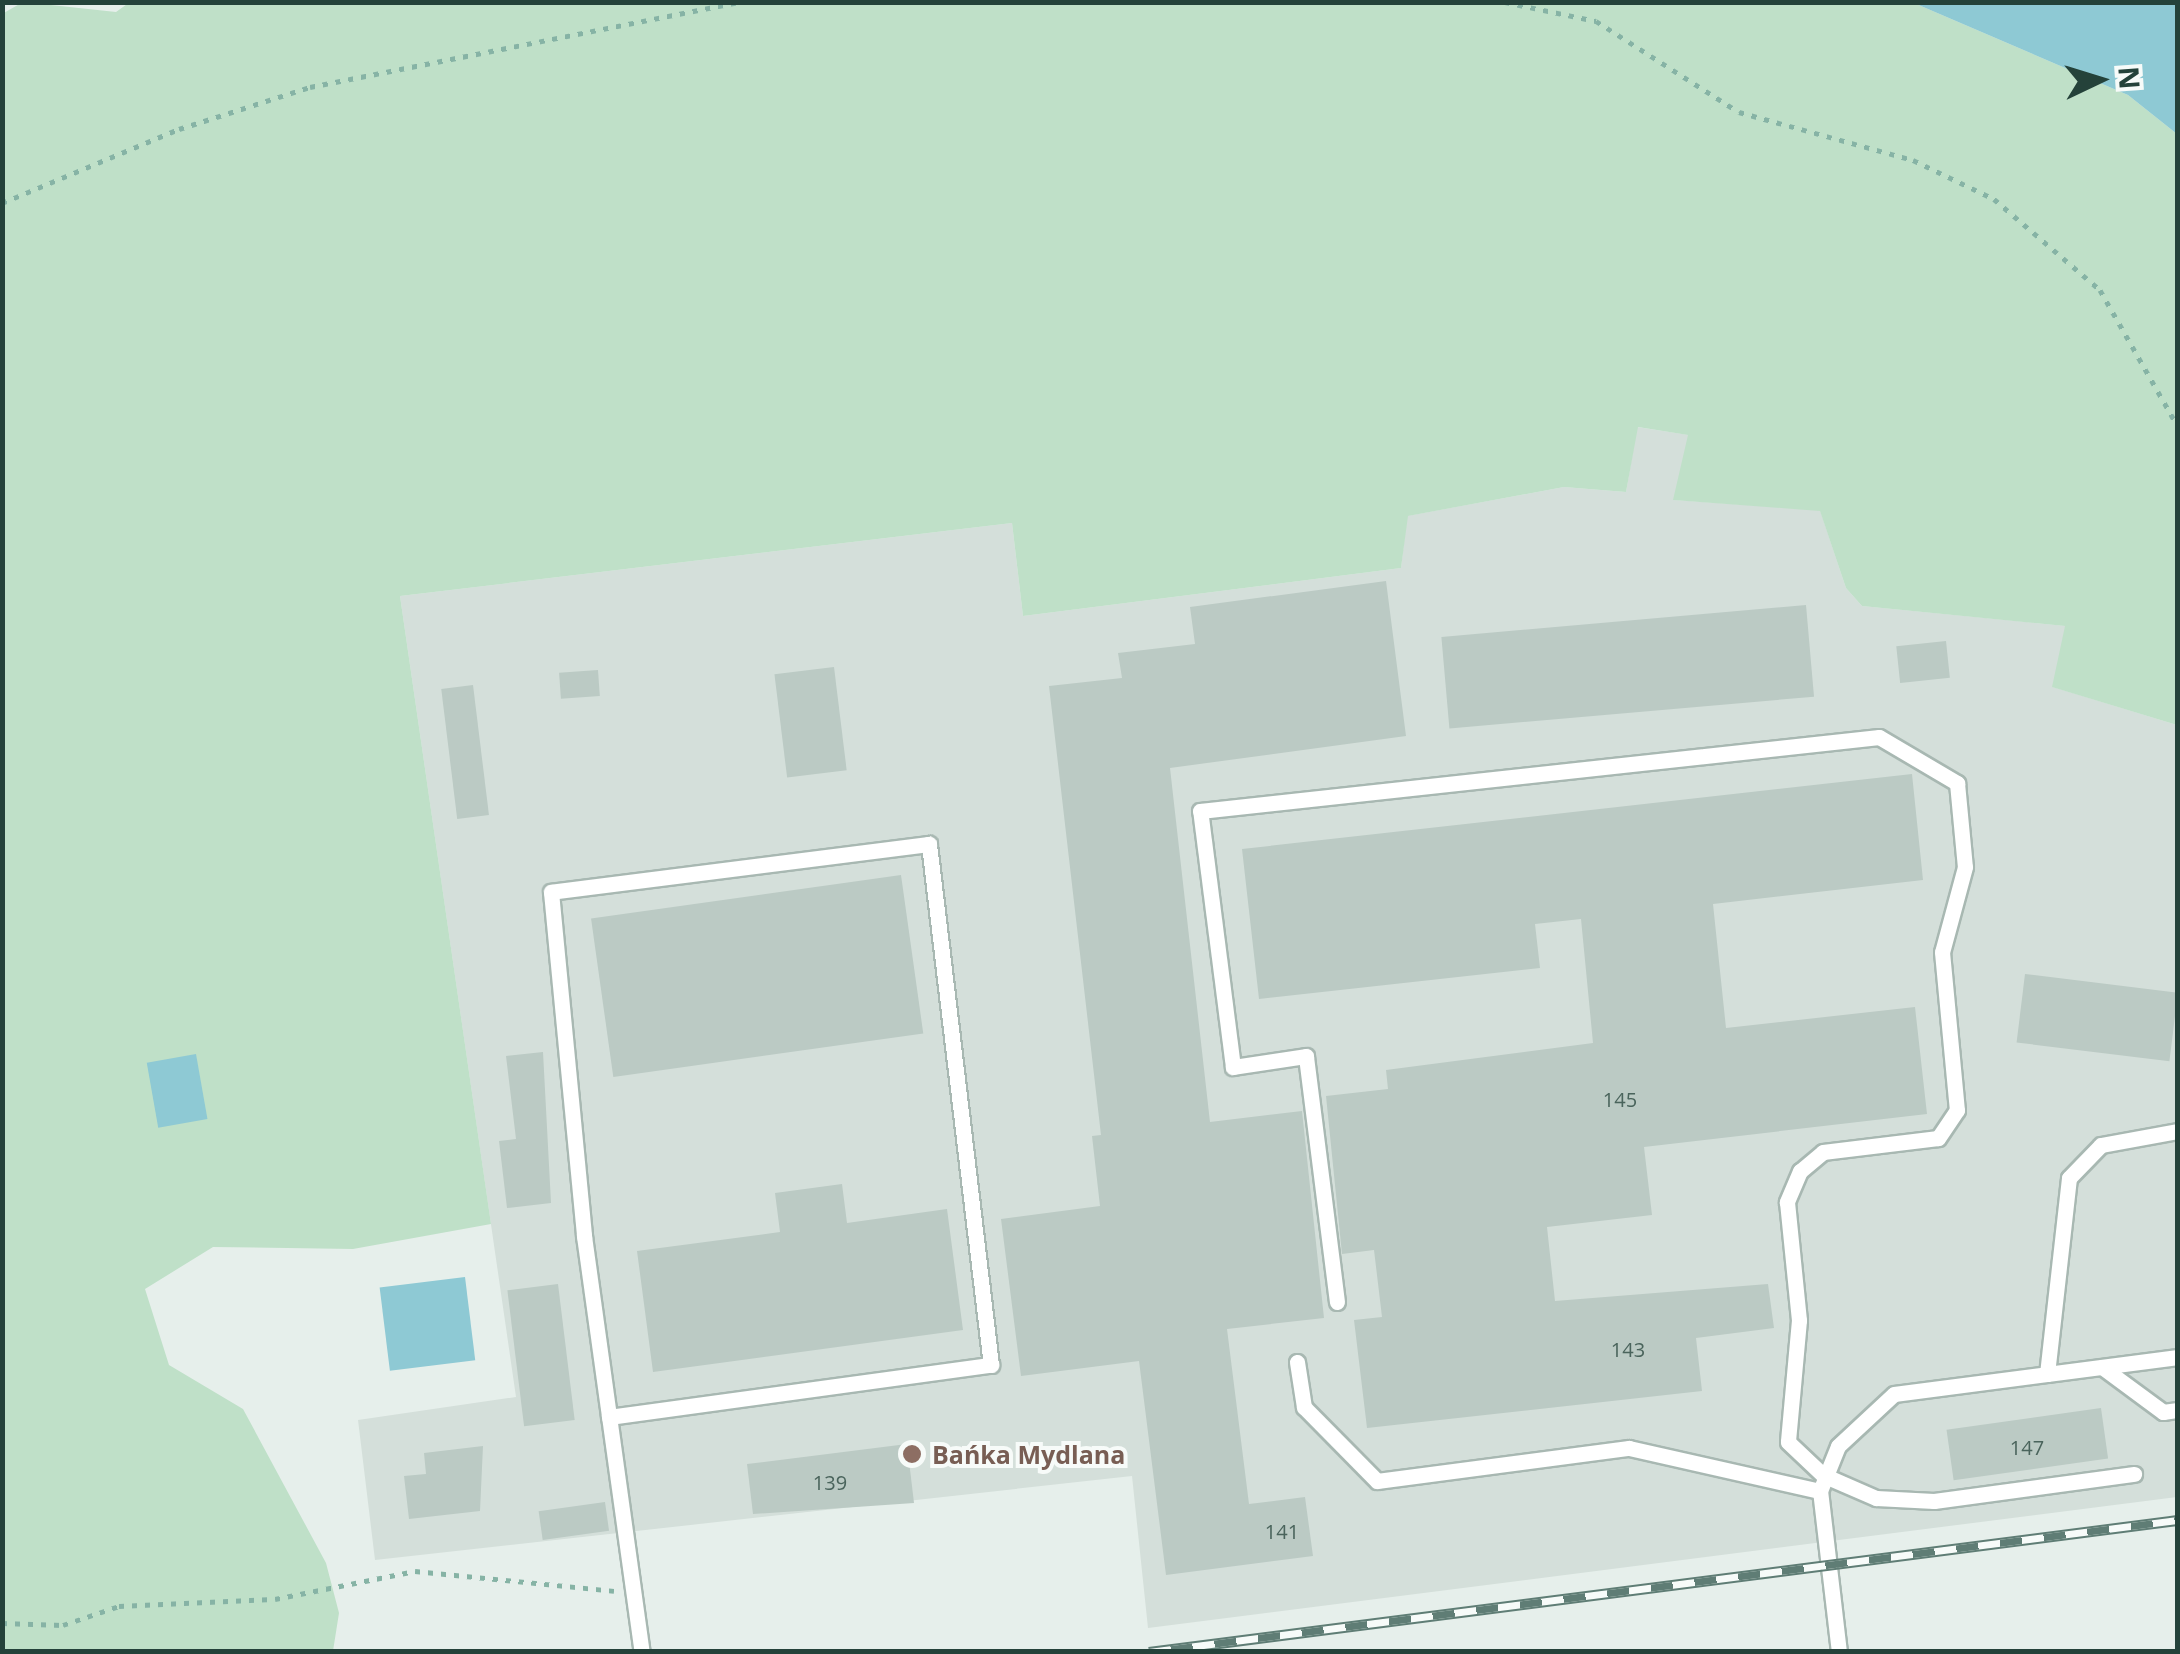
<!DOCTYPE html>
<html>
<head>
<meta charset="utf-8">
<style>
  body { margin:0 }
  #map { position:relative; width:2180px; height:1654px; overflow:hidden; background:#e6efeb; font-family:"Open Sans",sans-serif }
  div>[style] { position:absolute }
  .built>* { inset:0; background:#d4dfda }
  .green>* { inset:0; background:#bfe0c8 }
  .water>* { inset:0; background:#8ec9d4; transform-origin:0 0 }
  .building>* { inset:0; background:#bbcac4; transform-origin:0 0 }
  .path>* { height:5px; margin-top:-2.5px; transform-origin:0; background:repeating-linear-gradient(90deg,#86b3a5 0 5px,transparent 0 13px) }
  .roads { filter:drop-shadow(2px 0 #a8b8b2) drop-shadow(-2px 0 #a8b8b2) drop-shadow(0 2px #a8b8b2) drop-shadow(0 -2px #a8b8b2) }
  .service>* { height:15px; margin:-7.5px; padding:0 7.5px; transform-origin:7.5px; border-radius:7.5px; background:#fff }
  .rail>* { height:11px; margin-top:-5.5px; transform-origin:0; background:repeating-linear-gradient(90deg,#f7fbf9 0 22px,#5f7d75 0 44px); box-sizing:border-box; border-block:2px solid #5f7d75 }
  .dots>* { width:28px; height:28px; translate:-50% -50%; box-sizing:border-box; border:5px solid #f7fbf9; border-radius:50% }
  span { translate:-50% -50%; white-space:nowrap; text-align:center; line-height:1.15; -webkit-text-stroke:8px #f7fbf9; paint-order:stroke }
  .number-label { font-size:20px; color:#4a645c }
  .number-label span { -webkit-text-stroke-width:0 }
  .education-label { font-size:25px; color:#785e54; font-weight:700 }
  .left { translate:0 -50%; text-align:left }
  .frame { position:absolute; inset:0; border:5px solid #24423a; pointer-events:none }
  .north { position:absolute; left:2050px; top:30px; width:100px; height:100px; -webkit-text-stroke:8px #f7fbf9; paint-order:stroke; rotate:86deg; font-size:28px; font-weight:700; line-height:40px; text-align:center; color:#24423a }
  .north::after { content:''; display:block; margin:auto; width:35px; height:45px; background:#24423a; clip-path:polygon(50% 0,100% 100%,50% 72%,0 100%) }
</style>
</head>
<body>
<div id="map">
  <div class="built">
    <div style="clip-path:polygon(1637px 427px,1689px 435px,1674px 500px,1820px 510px,1846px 588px,1862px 606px,2066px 626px,2053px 687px,2177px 725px,2177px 1497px,1148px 1628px,1132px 1476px,375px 1560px,358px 1420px,516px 1397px,400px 596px,1012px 523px,1023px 616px,1401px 568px,1407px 516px,1564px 487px,1626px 492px)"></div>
  </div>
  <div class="green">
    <div style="clip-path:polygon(23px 2px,116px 12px,130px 2px,1914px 3px,2128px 95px,2177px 134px,2177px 725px,2052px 687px,2065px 626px,1862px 606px,1846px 588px,1820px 511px,1673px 500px,1688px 435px,1638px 427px,1626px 492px,1564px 487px,1408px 516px,1401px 568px,1023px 616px,1012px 523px,400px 596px,491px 1224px,353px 1249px,213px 1247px,145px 1289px,169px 1365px,243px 1409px,326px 1563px,339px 1613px,333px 1651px,3px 1651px,2px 14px)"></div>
  </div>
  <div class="water">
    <div style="clip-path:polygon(1914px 3px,2177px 3px,2177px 134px,2128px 95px)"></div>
    <div style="left:196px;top:1054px;width:66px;height:50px;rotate:80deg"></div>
    <div style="left:465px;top:1277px;width:84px;height:86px;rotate:83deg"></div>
  </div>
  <div class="building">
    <div style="clip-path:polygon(1386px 581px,1406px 736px,1170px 768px,1210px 1122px,1302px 1111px,1324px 1318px,1227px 1329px,1249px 1504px,1305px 1497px,1313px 1556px,1166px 1575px,1139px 1361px,1021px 1376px,1001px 1219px,1100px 1206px,1092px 1136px,1101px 1135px,1049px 686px,1122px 678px,1118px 653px,1195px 644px,1190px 607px)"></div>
    <div style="left:1806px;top:605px;width:92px;height:366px;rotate:85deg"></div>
    <div style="left:1946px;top:641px;width:37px;height:50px;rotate:84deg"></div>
    <div style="left:834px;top:667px;width:104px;height:60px;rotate:83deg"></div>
    <div style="left:598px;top:670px;width:26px;height:39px;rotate:86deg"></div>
    <div style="left:473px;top:685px;width:131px;height:32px;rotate:83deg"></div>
    <div style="clip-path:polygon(1912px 774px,1923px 880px,1713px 904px,1726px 1028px,1915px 1007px,1927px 1114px,1644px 1147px,1652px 1215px,1547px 1227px,1555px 1301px,1768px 1284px,1774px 1328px,1696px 1338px,1702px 1391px,1367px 1428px,1354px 1320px,1382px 1317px,1374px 1250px,1342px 1254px,1326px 1096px,1388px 1089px,1386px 1070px,1593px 1043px,1581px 919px,1535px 924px,1540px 968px,1259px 999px,1242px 849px)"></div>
    <div style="left:901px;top:875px;width:160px;height:313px;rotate:82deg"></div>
    <div style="left:2025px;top:974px;width:154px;height:69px;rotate:7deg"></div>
    <div style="clip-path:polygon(543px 1052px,551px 1203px,507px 1208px,499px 1141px,516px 1139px,506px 1056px)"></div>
    <div style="clip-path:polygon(842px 1184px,847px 1223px,947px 1209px,963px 1330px,653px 1372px,637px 1251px,780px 1232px,775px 1193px)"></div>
    <div style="left:558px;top:1284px;width:137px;height:51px;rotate:83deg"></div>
    <div style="left:2101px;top:1408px;width:51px;height:156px;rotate:82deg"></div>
    <div style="clip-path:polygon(907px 1444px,914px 1503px,753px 1514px,747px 1464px)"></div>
    <div style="clip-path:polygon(483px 1446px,480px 1511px,409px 1519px,404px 1476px,426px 1474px,424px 1453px)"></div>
    <div style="left:605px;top:1502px;width:29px;height:67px;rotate:82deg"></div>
  </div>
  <div class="path">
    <div style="left:1505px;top:2px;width:93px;rotate:11.8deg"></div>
    <div style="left:1596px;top:21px;width:169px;rotate:32.5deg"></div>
    <div style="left:1739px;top:112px;width:180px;rotate:15.4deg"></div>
    <div style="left:1913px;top:160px;width:90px;rotate:25.7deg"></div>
    <div style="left:1994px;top:199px;width:140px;rotate:40.6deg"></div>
    <div style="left:2100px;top:290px;width:158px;rotate:60.3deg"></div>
    <div style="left:2px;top:203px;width:192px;rotate:-22.7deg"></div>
    <div style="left:179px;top:129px;width:138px;rotate:-17.8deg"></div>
    <div style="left:310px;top:87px;width:436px;rotate:-11.2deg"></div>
    <div style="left:2px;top:1623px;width:61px;rotate:1.9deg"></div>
    <div style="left:63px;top:1625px;width:59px;rotate:-18.7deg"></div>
    <div style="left:119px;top:1606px;width:156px;rotate:-2.6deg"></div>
    <div style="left:275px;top:1599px;width:143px;rotate:-11.3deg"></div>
    <div style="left:415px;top:1571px;width:200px;rotate:5.7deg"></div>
  </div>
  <div class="roads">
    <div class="service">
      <div style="left:1337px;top:1302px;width:248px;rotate:-97.2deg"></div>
      <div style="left:1306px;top:1056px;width:74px;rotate:171.4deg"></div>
      <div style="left:1233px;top:1067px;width:258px;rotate:-97.3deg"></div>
      <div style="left:1200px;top:811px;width:683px;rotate:-6.22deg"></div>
      <div style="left:1879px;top:737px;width:91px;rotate:30.5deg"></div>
      <div style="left:1957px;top:783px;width:84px;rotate:84.6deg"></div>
      <div style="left:1965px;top:867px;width:88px;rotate:105.1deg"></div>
      <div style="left:1942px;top:952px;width:159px;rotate:84.6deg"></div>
      <div style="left:1957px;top:1110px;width:34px;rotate:124deg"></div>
      <div style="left:1938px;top:1138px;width:116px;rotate:173.1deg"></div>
      <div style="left:1823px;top:1152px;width:30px;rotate:140deg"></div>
      <div style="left:1800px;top:1171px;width:34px;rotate:113deg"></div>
      <div style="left:1787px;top:1202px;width:119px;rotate:84.2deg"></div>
      <div style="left:1799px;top:1320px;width:122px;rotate:95.2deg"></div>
      <div style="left:1788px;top:1442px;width:48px;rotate:43.3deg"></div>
      <div style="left:1823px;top:1475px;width:58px;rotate:23.5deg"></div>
      <div style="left:1876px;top:1498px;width:58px;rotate:3deg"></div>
      <div style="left:1934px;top:1501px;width:202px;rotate:-7.7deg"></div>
      <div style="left:1297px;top:1362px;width:46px;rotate:81.2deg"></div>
      <div style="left:1304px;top:1407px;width:104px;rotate:45.4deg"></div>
      <div style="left:1377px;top:1481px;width:254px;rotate:-7.5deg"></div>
      <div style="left:1629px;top:1448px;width:196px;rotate:12.7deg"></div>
      <div style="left:2102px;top:1367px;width:76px;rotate:36.4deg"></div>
      <div style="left:2163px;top:1412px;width:15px;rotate:-8deg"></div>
      <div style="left:2047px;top:1374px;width:132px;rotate:-7.4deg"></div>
      <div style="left:609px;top:1417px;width:386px;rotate:-7.8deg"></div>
      <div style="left:991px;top:1365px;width:525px;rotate:-96.79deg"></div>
      <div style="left:929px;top:844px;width:381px;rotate:172.8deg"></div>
      <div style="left:551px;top:892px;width:346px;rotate:84.5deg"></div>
      <div style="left:584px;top:1236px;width:420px;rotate:82.1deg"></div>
      <div style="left:1839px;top:1652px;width:162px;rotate:-96.7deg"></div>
      <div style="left:1820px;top:1491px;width:48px;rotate:-68.2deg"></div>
      <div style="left:1838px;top:1446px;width:76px;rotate:-42.9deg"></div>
      <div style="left:1894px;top:1394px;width:154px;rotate:-7.4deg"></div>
      <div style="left:2047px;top:1374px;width:197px;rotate:-83.6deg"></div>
      <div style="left:2069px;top:1178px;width:46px;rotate:-45.9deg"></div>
      <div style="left:2101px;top:1145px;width:78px;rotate:-10.3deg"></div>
    </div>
  </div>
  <div class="rail">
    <div style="left:1149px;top:1652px;width:1037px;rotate:-7.31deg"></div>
  </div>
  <div class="dots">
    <div style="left:912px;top:1454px;background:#8d6e63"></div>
  </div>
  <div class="number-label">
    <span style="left:1620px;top:1099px">145</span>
    <span style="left:1628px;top:1349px">143</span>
    <span style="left:2027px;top:1447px">147</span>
    <span style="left:830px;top:1482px">139</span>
    <span style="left:1282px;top:1531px">141</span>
  </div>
  <div class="education-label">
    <span class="left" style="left:932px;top:1454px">Bańka Mydlana</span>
  </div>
  <div class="frame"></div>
  <div class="north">N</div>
</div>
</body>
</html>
